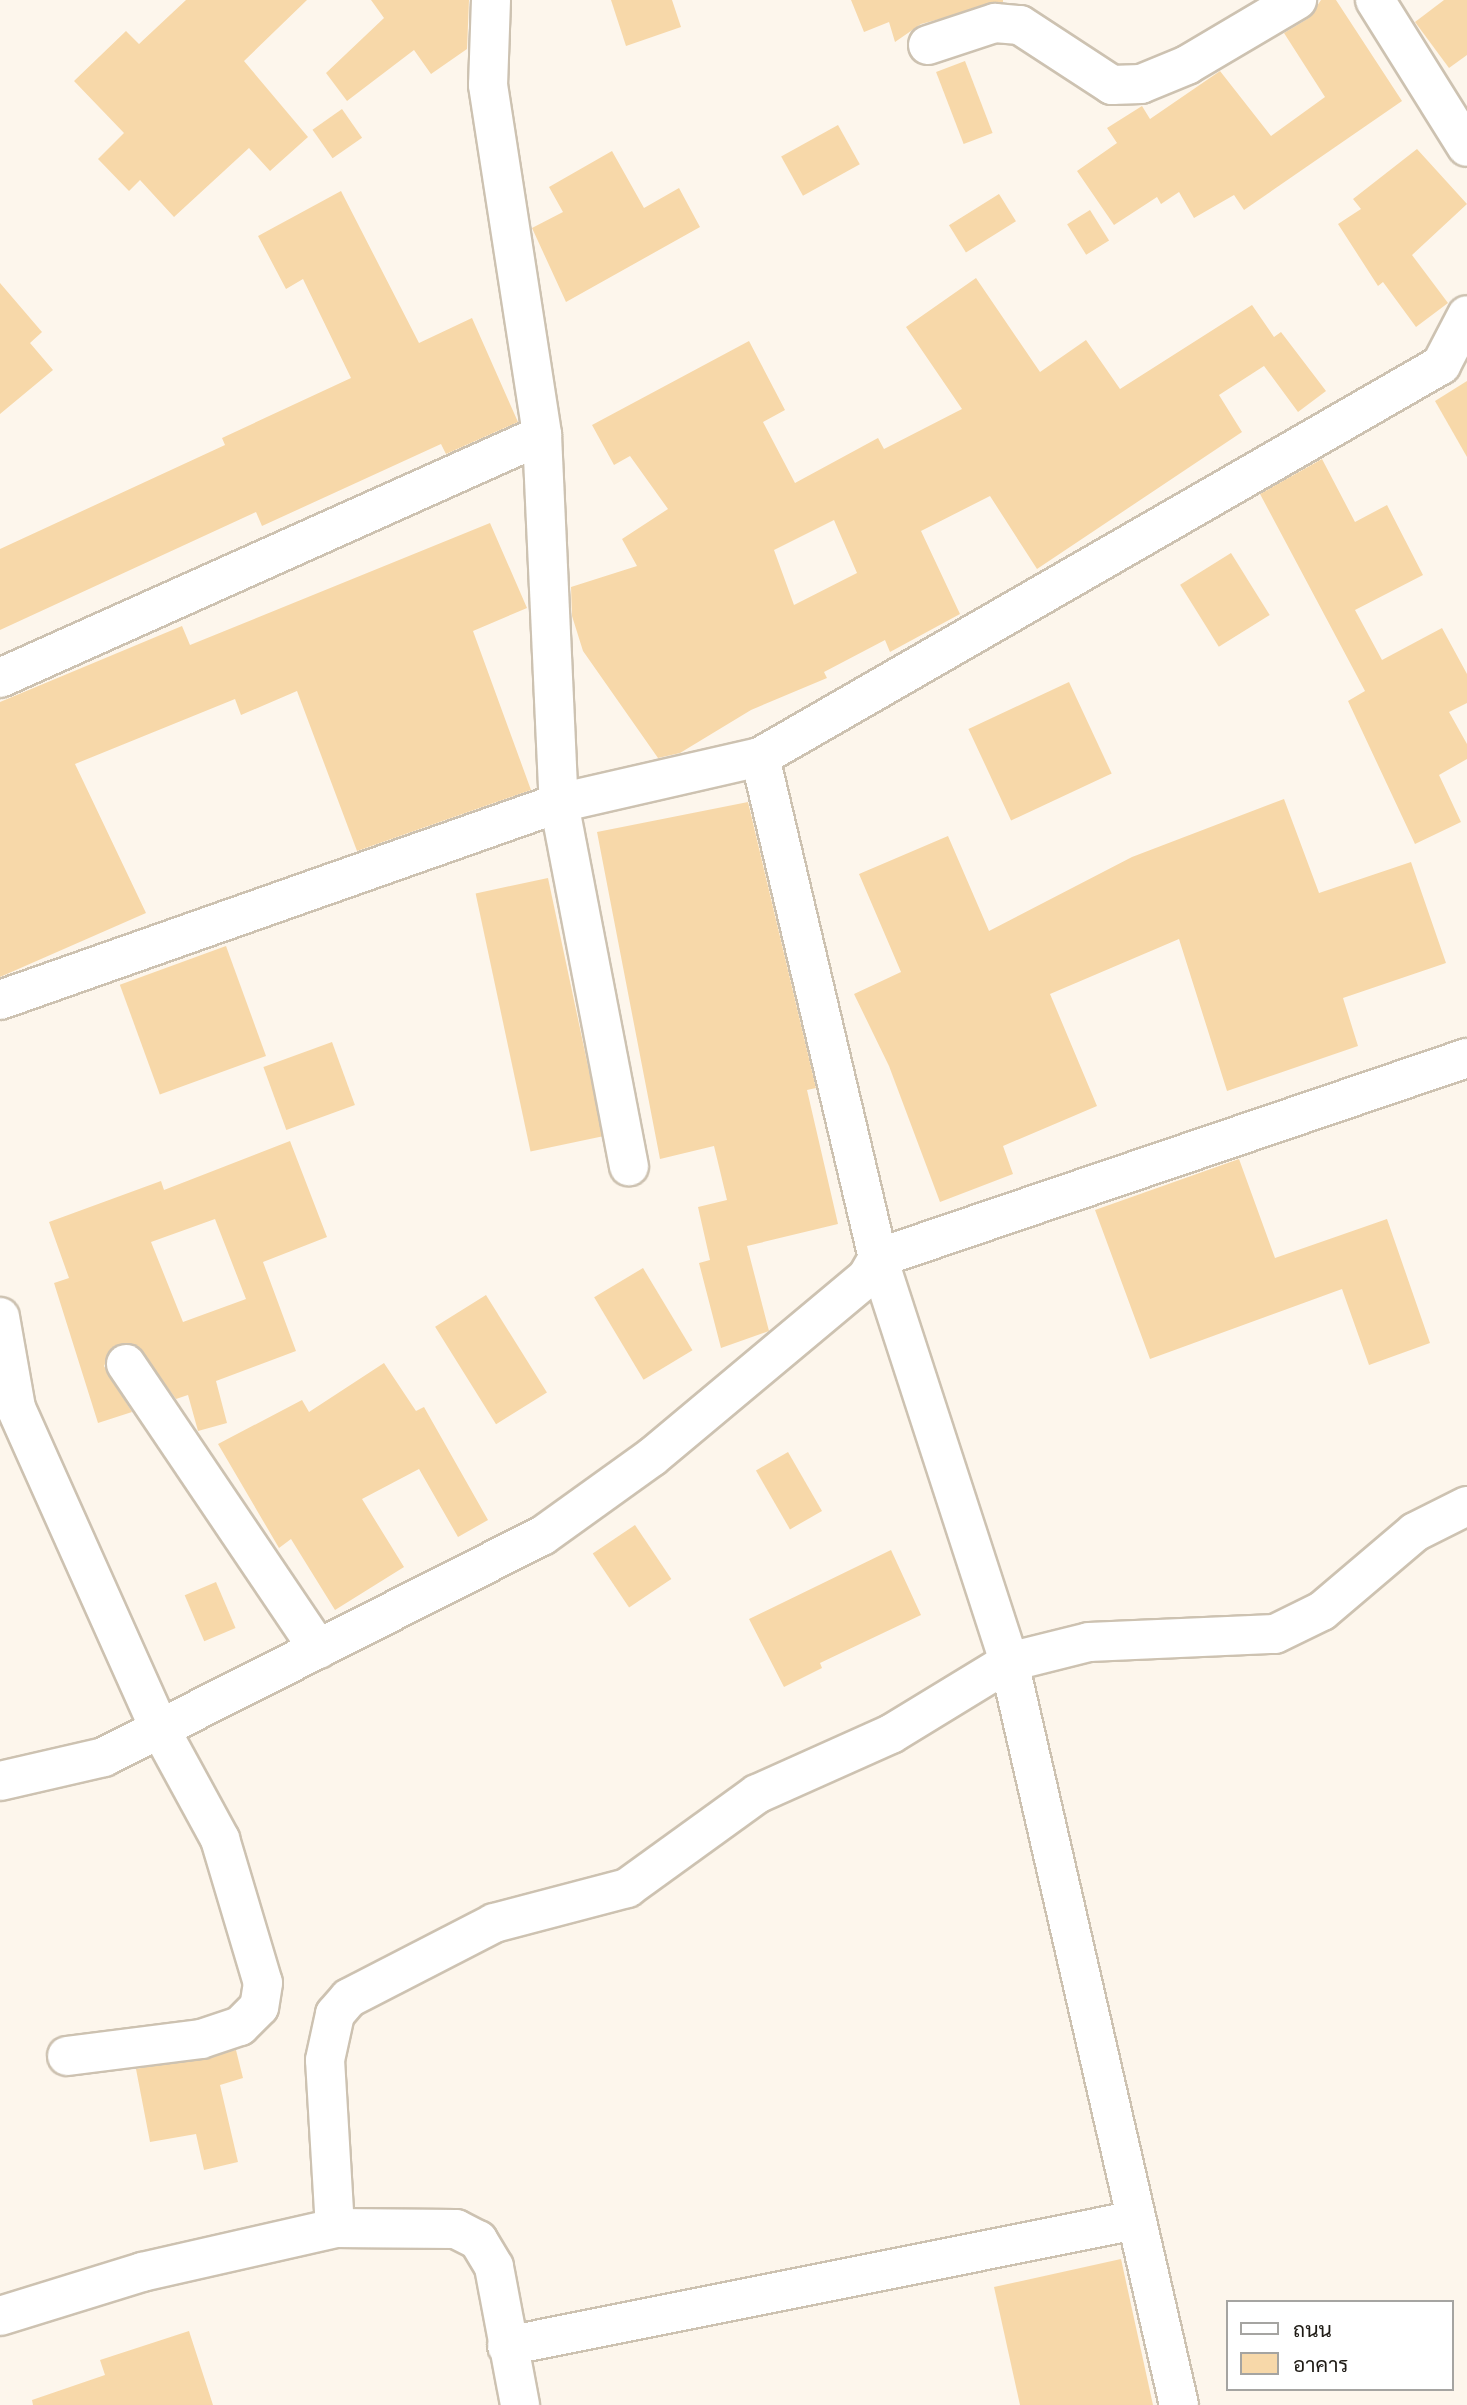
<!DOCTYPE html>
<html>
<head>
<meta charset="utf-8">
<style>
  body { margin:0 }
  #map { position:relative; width:1467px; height:2405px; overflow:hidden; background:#fdf6ec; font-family:Figtree,Sarabun,sans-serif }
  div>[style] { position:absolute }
  .building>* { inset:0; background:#f7d8a9; transform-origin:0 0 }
  .roads { filter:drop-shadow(2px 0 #cdc2b1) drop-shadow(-2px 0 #cdc2b1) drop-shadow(0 2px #cdc2b1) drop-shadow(0 -2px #cdc2b1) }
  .minor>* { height:38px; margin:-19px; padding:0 19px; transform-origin:19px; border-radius:19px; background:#fff }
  span { translate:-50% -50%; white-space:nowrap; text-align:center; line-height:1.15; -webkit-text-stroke:7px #fff; paint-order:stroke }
  .legend { position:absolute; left:1226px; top:2300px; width:228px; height:91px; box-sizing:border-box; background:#fff; border:2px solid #a5a4a1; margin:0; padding:9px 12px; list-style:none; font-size:21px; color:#1f1b15 }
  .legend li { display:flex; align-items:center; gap:14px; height:35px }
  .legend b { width:35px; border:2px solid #a5a4a1 }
</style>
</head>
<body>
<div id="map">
  <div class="building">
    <div style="clip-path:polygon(186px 0,307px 0,244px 61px,308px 137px,270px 171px,249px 148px,174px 217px,140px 180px,129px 191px,98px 159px,124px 133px,74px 81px,126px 31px,139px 44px)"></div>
    <div style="clip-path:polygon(371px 0,469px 0,467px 49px,431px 74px,414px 50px,347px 101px,326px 73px,384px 18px)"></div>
    <div style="clip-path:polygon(611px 0,672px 0,681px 27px,626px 46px)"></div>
    <div style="clip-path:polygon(851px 0,1003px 0,1003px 2px,921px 24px,895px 42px,889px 22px,864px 32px)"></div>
    <div style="clip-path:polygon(1321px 0,1336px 0,1402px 101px,1244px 210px,1234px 195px,1194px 218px,1179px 192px,1161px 204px,1157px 197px,1114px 225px,1077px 171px,1117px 143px,1107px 128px,1142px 106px,1150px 119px,1220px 71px,1271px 136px,1325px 97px,1284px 33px,1309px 18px)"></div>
    <div style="clip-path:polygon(1444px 0,1467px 0,1467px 55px,1449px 68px,1415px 22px)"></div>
    <div style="left:965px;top:61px;width:77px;height:31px;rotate:69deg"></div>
    <div style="left:342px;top:109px;width:35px;height:36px;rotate:55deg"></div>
    <div style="left:838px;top:125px;width:45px;height:65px;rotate:61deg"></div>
    <div style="clip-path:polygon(1417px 149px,1467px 204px,1412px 255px,1448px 303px,1416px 327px,1383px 282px,1378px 286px,1338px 224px,1361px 209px,1353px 199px)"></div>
    <div style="clip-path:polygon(612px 151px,644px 208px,679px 188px,700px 227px,566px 302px,532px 228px,563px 212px,549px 187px)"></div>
    <div style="clip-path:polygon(341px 191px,419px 343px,472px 318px,518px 422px,446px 454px,441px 444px,262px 526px,256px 512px,0 630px,0 549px,225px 445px,222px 438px,351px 378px,303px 279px,286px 289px,258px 236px)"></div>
    <div style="left:999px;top:194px;width:32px;height:59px;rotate:58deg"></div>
    <div style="left:1090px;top:210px;width:36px;height:27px;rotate:58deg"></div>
    <div style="clip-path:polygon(evenodd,976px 278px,1040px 372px,1086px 340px,1120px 389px,1252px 305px,1274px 337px,1281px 332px,1326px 391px,1298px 412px,1264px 366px,1219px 395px,1242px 432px,1037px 569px,990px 496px,921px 531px,960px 614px,890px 652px,885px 640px,824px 672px,827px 678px,751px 710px,680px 753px,658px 758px,583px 651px,572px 616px,571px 587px,637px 566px,622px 539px,668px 509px,630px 456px,614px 465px,592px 425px,749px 341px,785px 410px,763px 422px,795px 483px,878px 438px,884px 449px,962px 409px,906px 327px,976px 278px,834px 520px,857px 573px,794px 605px,774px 550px,834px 520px)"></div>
    <div style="clip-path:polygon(0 283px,42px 332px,30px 343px,53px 370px,0 414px)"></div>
    <div style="clip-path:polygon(1467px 381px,1467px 457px,1435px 401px)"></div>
    <div style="clip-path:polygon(1322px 459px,1355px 522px,1387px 505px,1423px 575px,1355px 610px,1382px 660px,1442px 628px,1467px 674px,1467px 703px,1449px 712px,1467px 744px,1467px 759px,1439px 775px,1461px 822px,1415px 844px,1348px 701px,1365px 691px,1260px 494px)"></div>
    <div style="clip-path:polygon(490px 523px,527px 608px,473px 631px,531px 790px,357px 851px,297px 691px,241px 715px,235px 699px,75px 764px,146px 913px,0 977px,0 702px,182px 626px,190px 645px)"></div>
    <div style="left:1231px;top:553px;width:73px;height:60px;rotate:58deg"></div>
    <div style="left:1069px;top:682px;width:101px;height:111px;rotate:65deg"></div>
    <div style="clip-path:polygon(1284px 799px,1319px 893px,1411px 862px,1446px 963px,1343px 998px,1358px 1046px,1227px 1091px,1179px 939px,1050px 994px,1097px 1106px,1003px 1146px,1013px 1174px,940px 1202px,889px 1066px,854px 994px,901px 972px,859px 874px,948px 836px,989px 931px,1132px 857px)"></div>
    <div style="clip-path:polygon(748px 802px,816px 1088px,807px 1090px,838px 1224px,747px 1246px,769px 1331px,721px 1348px,699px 1263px,710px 1260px,698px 1207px,727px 1200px,714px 1146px,660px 1159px,597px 832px)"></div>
    <div style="left:548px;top:878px;width:264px;height:74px;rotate:78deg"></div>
    <div style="left:226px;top:946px;width:117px;height:113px;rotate:70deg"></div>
    <div style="left:332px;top:1042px;width:67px;height:73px;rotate:70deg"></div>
    <div style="clip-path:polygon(evenodd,290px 1141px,327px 1237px,263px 1262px,296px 1351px,216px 1381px,227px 1423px,198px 1431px,188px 1395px,176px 1399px,136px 1345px,114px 1346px,104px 1366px,132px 1412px,98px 1423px,54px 1283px,69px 1278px,49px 1222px,161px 1181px,164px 1190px,290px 1141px,215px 1219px,246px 1299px,183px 1322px,151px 1242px,215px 1219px)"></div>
    <div style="clip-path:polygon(1239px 1159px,1275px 1258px,1387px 1219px,1430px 1343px,1369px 1365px,1342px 1289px,1150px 1359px,1095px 1210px)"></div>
    <div style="left:643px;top:1268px;width:96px;height:57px;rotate:59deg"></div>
    <div style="left:486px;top:1295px;width:115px;height:60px;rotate:58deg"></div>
    <div style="clip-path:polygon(384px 1363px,416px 1411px,424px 1407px,488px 1520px,458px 1537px,419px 1469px,362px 1499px,404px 1567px,335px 1610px,291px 1539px,279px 1548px,218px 1444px,302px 1400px,309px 1412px)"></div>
    <div style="left:788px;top:1452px;width:68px;height:37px;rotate:60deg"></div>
    <div style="left:635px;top:1525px;width:65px;height:51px;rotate:56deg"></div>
    <div style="clip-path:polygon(891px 1550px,921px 1615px,820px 1663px,822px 1668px,784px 1687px,749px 1619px)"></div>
    <div style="left:216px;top:1582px;width:50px;height:34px;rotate:67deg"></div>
    <div style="clip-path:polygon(236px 2050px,243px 2078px,220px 2085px,238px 2162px,204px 2170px,196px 2134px,150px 2142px,136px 2069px)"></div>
    <div style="clip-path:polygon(1121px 2259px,1153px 2405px,1020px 2405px,994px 2287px)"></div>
    <div style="clip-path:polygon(189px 2331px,213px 2405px,33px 2405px,32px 2400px,105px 2375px,100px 2360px)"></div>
  </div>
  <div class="roads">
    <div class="minor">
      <div style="left:491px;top:0;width:85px;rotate:92deg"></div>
      <div style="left:488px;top:85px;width:354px;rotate:81.2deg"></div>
      <div style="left:542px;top:435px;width:368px;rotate:87.4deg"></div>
      <div style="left:559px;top:803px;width:206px;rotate:-12.9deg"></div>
      <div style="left:760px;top:757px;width:515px;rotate:76.75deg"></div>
      <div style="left:878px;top:1258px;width:425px;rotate:72deg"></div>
      <div style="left:1009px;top:1662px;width:762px;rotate:77.11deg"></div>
      <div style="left:1375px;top:0;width:173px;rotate:58deg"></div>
      <div style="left:928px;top:45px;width:71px;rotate:-18.2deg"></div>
      <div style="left:995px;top:23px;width:25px;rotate:5deg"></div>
      <div style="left:1020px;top:25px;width:110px;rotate:33.1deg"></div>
      <div style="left:1112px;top:85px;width:29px;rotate:-2deg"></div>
      <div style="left:1141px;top:84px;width:50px;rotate:-22.4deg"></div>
      <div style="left:1187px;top:65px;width:128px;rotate:-30.6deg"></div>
      <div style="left:0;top:678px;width:594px;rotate:-24.15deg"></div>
      <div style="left:760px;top:757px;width:786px;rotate:-29.93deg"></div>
      <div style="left:1441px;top:365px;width:56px;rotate:-62.5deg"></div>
      <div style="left:0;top:1000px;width:593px;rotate:-19.41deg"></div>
      <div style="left:559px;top:803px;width:370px;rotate:79.1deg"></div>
      <div style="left:0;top:1317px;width:92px;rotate:80deg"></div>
      <div style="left:16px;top:1408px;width:350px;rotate:65.9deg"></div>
      <div style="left:159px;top:1727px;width:128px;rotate:61.4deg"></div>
      <div style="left:220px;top:1839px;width:150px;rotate:73.4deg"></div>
      <div style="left:263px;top:1983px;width:24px;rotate:99deg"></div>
      <div style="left:259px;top:2007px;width:27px;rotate:135deg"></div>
      <div style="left:240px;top:2026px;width:41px;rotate:161.6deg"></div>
      <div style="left:201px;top:2039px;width:135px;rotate:172.8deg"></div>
      <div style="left:126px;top:1364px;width:344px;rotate:56deg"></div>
      <div style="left:0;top:1781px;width:107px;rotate:-13deg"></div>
      <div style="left:104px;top:1757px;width:491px;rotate:-26.8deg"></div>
      <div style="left:542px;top:1536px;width:135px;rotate:-35.7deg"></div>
      <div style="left:652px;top:1457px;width:280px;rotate:-39.9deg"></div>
      <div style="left:867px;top:1277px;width:22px;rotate:-60deg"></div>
      <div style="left:878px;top:1258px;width:622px;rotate:-18.76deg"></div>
      <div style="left:335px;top:2228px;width:168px;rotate:-93.4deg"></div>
      <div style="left:325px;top:2060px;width:47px;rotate:-77.7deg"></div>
      <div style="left:335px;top:2014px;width:21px;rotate:-49deg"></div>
      <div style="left:349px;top:1998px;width:163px;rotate:-27.3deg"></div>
      <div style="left:494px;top:1923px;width:138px;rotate:-14.7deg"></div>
      <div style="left:627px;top:1888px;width:160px;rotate:-35.9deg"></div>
      <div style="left:757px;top:1794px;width:147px;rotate:-24.1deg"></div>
      <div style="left:891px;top:1734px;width:138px;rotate:-31.4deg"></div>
      <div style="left:1009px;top:1662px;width:82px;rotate:-14deg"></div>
      <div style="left:1089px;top:1642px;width:186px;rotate:-2.5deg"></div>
      <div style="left:1275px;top:1634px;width:52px;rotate:-26.1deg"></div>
      <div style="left:1322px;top:1611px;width:122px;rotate:-40.3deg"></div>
      <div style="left:1415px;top:1532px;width:58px;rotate:-26.6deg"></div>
      <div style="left:0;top:2316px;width:149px;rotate:-17.2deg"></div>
      <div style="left:142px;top:2272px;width:198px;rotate:-12.8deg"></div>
      <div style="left:335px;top:2228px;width:121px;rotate:0.5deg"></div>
      <div style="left:456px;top:2229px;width:25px;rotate:27deg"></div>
      <div style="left:478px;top:2240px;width:31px;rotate:59deg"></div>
      <div style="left:494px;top:2267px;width:140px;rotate:79.3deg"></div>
      <div style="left:507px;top:2346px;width:641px;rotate:-11.33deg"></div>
    </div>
  </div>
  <ul class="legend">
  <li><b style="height:9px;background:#fff"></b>ถนน</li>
  <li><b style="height:19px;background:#f7d8a9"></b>อาคาร</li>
  </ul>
</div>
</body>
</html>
